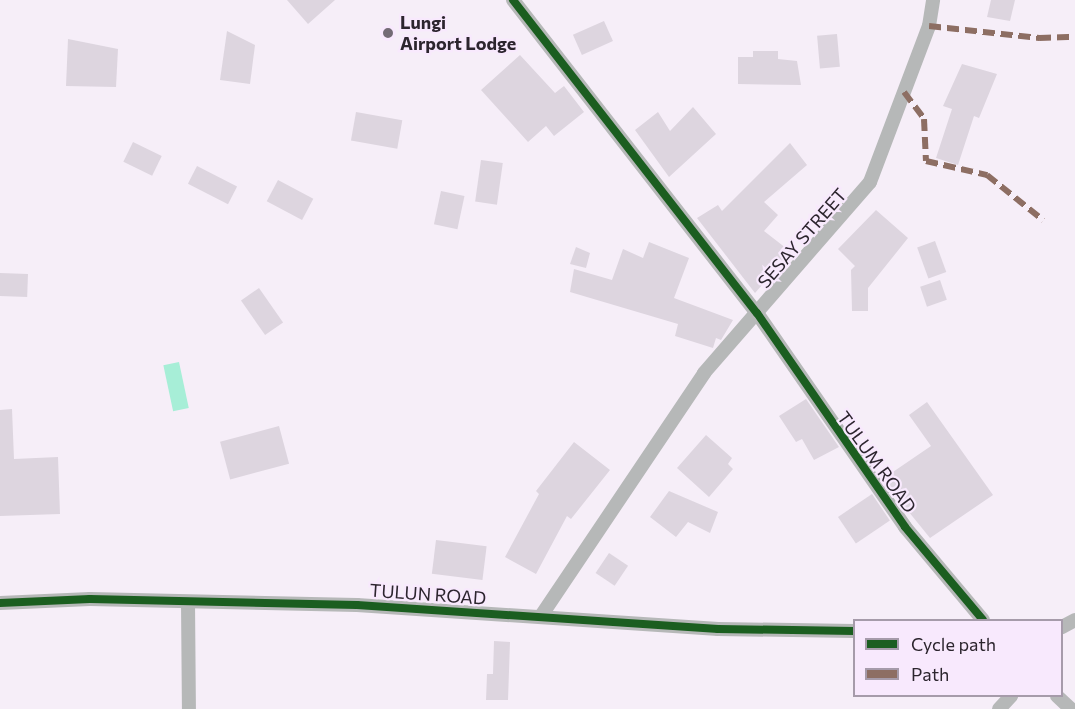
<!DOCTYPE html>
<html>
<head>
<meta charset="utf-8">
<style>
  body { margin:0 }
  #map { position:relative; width:1075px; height:709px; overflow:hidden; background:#f6eef8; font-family:Commissioner,sans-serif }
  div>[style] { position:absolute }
  .water>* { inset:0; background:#a7eed7; transform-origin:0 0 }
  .building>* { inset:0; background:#ddd5df; transform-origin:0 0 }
  .minor>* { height:14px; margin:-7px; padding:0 7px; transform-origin:7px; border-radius:7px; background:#b6b8b8 }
  .quiet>* { height:6px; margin-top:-3px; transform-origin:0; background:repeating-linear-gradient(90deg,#8d6e63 0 12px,transparent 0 18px) }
  .cycleway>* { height:8px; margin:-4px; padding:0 4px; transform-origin:4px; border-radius:4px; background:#1b5e20 }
  .dots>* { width:16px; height:16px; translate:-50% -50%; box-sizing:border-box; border:3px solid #f8e9fd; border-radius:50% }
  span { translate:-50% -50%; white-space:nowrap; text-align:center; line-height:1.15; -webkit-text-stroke:4.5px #f8e9fd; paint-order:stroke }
  .poi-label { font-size:18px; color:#2c252e; font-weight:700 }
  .left { translate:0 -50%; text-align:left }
  .street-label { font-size:18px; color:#2c252e }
  .legend { position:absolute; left:853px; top:619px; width:210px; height:78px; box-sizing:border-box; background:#f8e9fd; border:2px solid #a69baa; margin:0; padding:8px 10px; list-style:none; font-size:18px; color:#2c252e }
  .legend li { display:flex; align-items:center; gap:12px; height:30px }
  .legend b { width:30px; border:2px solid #a69baa }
</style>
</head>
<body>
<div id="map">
  <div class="water">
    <div style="left:179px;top:362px;width:47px;height:16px;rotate:78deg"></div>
  </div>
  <div class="building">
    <div style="clip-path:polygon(287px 0,335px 0,308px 24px)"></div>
    <div style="clip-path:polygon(991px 0,1015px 0,1010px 21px,987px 17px)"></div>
    <div style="left:604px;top:21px;width:22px;height:34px;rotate:66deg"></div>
    <div style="clip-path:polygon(227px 31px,255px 45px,250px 84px,220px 80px)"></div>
    <div style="left:837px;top:34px;width:33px;height:20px;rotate:85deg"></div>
    <div style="clip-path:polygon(68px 39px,118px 49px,116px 87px,66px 86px)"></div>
    <div style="clip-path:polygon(753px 51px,778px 51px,778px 59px,797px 61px,801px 85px,738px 84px,738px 57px,753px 57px)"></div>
    <div style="clip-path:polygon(520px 55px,555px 93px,564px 86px,584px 112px,554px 136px,546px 126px,528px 142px,481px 90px)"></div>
    <div style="clip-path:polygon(962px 64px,997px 74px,979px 118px,974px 116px,958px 165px,936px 158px,952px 109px,943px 106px)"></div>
    <div style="clip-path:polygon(693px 107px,716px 134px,669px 177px,635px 130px,658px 112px,670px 131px)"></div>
    <div style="left:356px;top:112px;width:47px;height:29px;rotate:10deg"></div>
    <div style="left:133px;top:142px;width:32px;height:22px;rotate:26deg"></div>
    <div style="clip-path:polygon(790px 143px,807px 165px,764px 202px,778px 215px,764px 231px,791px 252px,755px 293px,697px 218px,718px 205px,722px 211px)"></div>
    <div style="left:481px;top:160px;width:22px;height:42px;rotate:8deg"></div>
    <div style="left:197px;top:166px;width:45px;height:20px;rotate:27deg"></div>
    <div style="left:278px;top:180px;width:40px;height:24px;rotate:28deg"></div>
    <div style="left:441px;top:191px;width:24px;height:34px;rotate:12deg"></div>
    <div style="clip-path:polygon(876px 210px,908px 238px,868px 288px,868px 311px,852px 311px,851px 270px,855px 266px,838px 249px)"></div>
    <div style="left:935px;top:241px;width:33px;height:19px;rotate:70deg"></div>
    <div style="clip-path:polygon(649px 242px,689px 258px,674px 298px,733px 320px,721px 340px,716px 338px,713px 348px,675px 336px,678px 324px,570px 292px,574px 269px,612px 280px,623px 249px,643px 258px)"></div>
    <div style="clip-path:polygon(576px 247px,590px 253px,586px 268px,570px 264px)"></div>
    <div style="left:0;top:273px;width:28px;height:23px;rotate:2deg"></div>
    <div style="left:940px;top:280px;width:21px;height:21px;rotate:71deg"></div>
    <div style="left:259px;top:288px;width:42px;height:22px;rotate:55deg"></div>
    <div style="clip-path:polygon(806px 399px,839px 447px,814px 460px,802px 439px,796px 442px,779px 416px)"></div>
    <div style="clip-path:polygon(927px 402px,993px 495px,930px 538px,887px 485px,892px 482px,887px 476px,931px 446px,909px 415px)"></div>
    <div style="clip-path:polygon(12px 409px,14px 459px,58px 457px,60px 514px,0 516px,0 410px)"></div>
    <div style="left:279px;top:426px;width:39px;height:61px;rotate:75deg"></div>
    <div style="clip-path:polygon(706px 435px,732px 458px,728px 464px,733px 469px,709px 497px,677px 468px)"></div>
    <div style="clip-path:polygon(574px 442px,610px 470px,571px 519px,567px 516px,536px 574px,505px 557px,539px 494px,536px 491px)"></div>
    <div style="clip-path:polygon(669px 491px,718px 512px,710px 533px,688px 522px,676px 537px,650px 517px)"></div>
    <div style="left:872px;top:494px;width:32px;height:41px;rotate:56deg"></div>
    <div style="left:436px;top:540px;width:51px;height:34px;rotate:7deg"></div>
    <div style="left:609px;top:553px;width:23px;height:24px;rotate:34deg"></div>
    <div style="clip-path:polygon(494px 641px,510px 642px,508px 700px,486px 700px,487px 674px,493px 674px)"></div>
  </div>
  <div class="minor">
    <div style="left:513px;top:0;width:397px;rotate:52.1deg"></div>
    <div style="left:757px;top:313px;width:260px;rotate:55.3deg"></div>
    <div style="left:905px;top:527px;width:121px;rotate:50deg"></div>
    <div style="left:188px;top:602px;width:107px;rotate:89.5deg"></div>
    <div style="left:0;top:603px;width:90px;rotate:-2.5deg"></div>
    <div style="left:90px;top:599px;width:267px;rotate:1.3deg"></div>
    <div style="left:357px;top:605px;width:362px;rotate:3.8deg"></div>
    <div style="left:718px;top:629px;width:136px;rotate:0.8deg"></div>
    <div style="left:541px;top:616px;width:293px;rotate:-56.1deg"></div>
    <div style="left:704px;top:373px;width:253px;rotate:-49deg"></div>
    <div style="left:870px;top:182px;width:167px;rotate:-69.3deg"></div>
    <div style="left:929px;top:26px;width:26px;rotate:-81deg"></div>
    <div style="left:1062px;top:627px;width:15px;rotate:-28deg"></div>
    <div style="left:1057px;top:696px;width:19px;rotate:43deg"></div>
    <div style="left:999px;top:709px;width:18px;rotate:-47deg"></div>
  </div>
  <div class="quiet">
    <div style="left:929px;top:26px;width:111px;rotate:6.2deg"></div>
    <div style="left:1039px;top:38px;width:36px;rotate:-2deg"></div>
    <div style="left:904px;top:92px;width:34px;rotate:53deg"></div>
    <div style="left:924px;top:119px;width:42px;rotate:87.3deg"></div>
    <div style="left:926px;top:161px;width:63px;rotate:12.9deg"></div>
    <div style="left:987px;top:175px;width:72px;rotate:38.8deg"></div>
  </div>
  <div class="cycleway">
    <div style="left:513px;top:0;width:397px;rotate:52.1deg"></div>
    <div style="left:757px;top:313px;width:260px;rotate:55.3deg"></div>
    <div style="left:905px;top:527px;width:121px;rotate:50deg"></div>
    <div style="left:0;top:603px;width:90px;rotate:-2.5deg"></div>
    <div style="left:90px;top:599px;width:267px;rotate:1.3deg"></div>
    <div style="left:357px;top:605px;width:362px;rotate:3.8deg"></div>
    <div style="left:718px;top:629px;width:136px;rotate:0.8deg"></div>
  </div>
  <div class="dots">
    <div style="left:388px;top:33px;background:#736b75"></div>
  </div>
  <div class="poi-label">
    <span class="left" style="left:400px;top:33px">Lungi<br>Airport Lodge</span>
  </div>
  <div class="street-label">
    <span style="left:802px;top:238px;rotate:-49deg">SESAY STREET</span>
    <span style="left:877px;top:462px;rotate:54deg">TULUM ROAD</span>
    <span style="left:428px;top:594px;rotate:4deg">TULUN ROAD</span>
  </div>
  <ul class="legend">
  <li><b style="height:8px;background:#1b5e20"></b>Cycle path</li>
  <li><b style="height:8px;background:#8d6e63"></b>Path</li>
  </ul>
</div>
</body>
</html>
